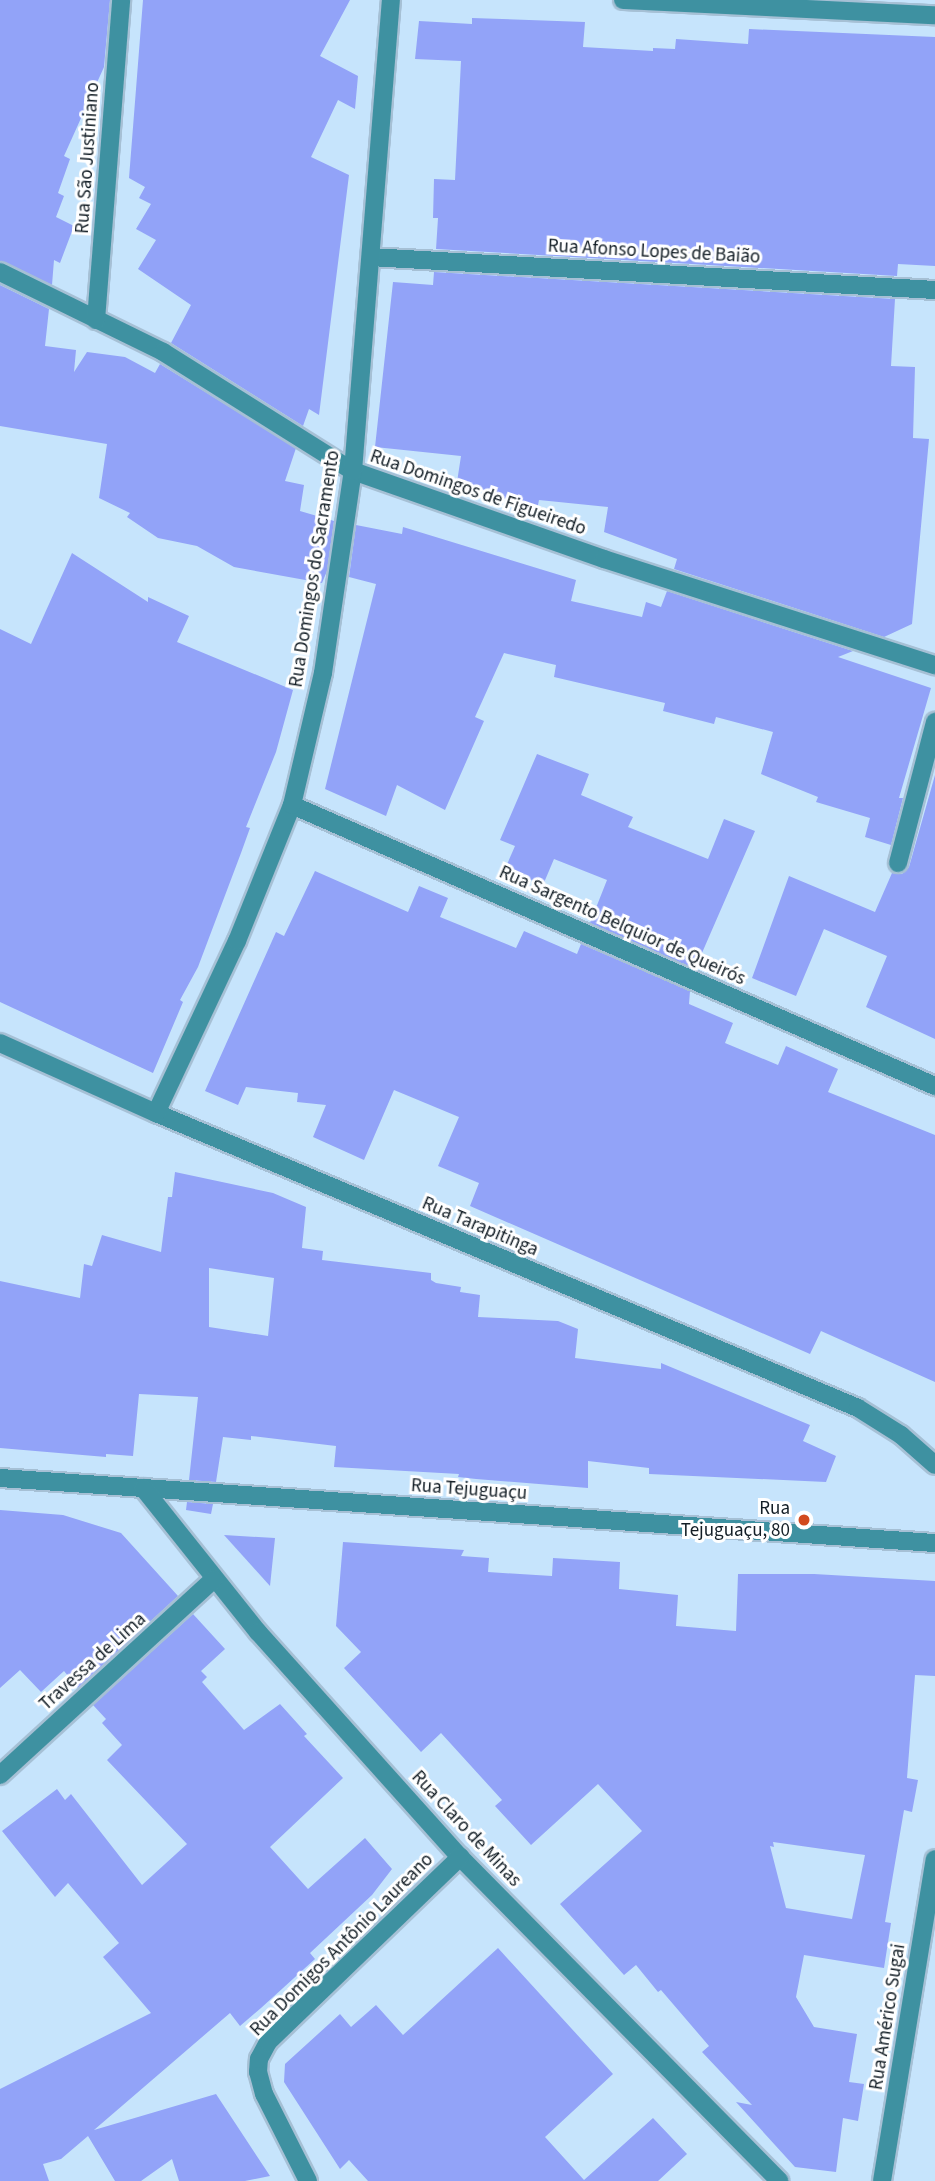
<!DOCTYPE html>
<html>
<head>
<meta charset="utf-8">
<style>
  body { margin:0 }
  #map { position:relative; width:935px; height:2181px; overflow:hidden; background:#c6e4fc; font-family:"Source Sans 3",sans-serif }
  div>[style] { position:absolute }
  .building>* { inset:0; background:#92a3f8 }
  .roads { filter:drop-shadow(2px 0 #a6c0d5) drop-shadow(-2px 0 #a6c0d5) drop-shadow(0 2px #a6c0d5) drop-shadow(0 -2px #a6c0d5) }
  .street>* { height:18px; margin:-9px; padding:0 9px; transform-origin:9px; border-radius:9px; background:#3e91a1 }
  .dots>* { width:19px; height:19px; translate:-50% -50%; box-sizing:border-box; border:4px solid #fff; border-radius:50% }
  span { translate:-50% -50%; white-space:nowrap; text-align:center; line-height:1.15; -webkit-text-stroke:6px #fff; paint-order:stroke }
  .street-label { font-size:19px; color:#121d25 }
  .poi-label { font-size:19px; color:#121d25 }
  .right { translate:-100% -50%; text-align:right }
</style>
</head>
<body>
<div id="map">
  <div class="building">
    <div style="clip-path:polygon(0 0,110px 0,104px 67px,64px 156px,70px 159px,58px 193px,64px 196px,56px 217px,74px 226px,60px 263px,54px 260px,52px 285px,0 261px)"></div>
    <div style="clip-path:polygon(143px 0,350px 0,320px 56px,358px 76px,355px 109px,338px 100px,311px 157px,349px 175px,319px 415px,309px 409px,303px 426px,171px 343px,191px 305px,138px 269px,156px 240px,136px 229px,151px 204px,139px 198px,145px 187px,129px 178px)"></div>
    <div style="clip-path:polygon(472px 18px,585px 22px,583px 47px,653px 51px,653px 48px,675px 49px,676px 39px,748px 44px,749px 29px,935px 37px,935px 266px,898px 264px,897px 276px,436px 249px,438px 218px,433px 218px,434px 179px,455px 180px,461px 61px,415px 59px,419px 21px,472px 24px)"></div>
    <div style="clip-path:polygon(434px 272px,895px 299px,891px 366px,915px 367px,913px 438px,929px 439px,912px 624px,884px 637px,674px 569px,677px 559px,604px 532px,608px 507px,539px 500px,537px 510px,457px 482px,461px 456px,375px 447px,393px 282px,433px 285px)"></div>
    <div style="clip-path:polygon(0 285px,49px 309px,45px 346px,76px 350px,74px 372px,87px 352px,125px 357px,155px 373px,160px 364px,296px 448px,285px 481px,304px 485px,300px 511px,334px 521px,327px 571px,322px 583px,234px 567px,197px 546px,158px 538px,127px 517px,130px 513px,99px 498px,107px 444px,0 426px)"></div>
    <div style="clip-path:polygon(356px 525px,402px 534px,403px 527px,576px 580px,571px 601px,642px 617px,646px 602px,661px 607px,667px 591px,853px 651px,838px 657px,931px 688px,899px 798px,903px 798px,891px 845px,865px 837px,870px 818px,816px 802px,818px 797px,761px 774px,773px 732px,716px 717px,714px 724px,663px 711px,665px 703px,554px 677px,556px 665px,504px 653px,475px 717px,484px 721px,445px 810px,397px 785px,386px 816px,325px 789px,376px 584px,349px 577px)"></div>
    <div style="clip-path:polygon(72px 553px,148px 602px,148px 597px,189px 616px,177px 642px,293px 690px,276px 752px,246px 827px,250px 828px,241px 853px,198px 967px,180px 1000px,183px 1002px,153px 1073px,0 1002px,0 629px,31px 644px)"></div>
    <div style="clip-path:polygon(537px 754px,589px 774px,581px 795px,633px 817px,628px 827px,708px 859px,724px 819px,755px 831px,695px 969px,590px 923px,607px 880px,554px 859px,543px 885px,505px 869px,515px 846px,500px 840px)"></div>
    <div style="clip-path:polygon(935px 775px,935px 1039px,866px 1007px,887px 956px,824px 929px,796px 996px,752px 978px,789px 876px,875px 912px,892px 873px,902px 874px,909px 867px)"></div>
    <div style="clip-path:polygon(315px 871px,408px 912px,419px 886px,448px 898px,440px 917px,516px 948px,524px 931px,577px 954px,581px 944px,690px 991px,689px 1004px,733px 1023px,725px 1043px,778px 1065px,786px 1046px,838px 1069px,828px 1092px,935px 1135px,935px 1382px,821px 1331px,810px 1354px,470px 1206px,479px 1183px,438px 1166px,459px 1117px,394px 1090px,364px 1160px,313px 1137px,326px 1105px,297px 1102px,298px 1093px,246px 1087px,238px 1105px,205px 1091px,276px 932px,284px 936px)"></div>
    <div style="clip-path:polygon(evenodd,175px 1172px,273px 1193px,306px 1207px,302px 1248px,323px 1251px,322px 1260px,431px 1273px,431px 1280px,436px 1283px,461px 1287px,460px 1292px,480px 1295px,478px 1317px,558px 1321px,578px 1329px,575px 1358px,661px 1369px,661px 1363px,810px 1425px,803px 1441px,836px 1456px,826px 1482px,649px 1474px,649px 1468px,588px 1461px,588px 1488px,476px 1479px,458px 1477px,459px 1474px,334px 1467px,336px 1446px,251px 1436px,251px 1440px,223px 1437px,216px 1482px,189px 1480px,198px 1397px,139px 1394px,133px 1456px,106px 1454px,106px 1457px,0 1448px,0 1281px,80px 1298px,84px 1264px,92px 1266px,102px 1235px,161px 1252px,168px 1197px,172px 1197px,175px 1172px,209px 1268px,274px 1278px,268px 1336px,209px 1327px,209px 1268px)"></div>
    <div style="clip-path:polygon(187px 1502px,213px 1504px,211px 1514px,186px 1510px)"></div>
    <div style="clip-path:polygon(0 1510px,63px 1515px,121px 1533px,178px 1596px,78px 1688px,64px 1671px,41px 1692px,20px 1670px,0 1688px)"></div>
    <div style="clip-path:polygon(224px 1535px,275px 1538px,270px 1586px)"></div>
    <div style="clip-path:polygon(evenodd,343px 1542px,464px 1550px,461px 1556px,489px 1558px,488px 1572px,552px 1576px,553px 1558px,620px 1562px,619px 1589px,678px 1595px,676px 1626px,736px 1631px,738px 1574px,814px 1574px,935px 1581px,935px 1676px,915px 1675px,907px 1778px,918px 1780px,912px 1812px,904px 1810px,885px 1922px,891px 1923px,884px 1968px,804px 1955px,796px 1997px,814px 2027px,857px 2034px,849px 2082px,864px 2084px,858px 2121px,843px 2118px,836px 2172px,795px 2167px,736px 2102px,752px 2105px,702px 2052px,709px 2046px,661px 1990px,658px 1992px,636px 1965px,624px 1975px,560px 1904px,642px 1831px,598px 1784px,531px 1845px,495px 1806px,502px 1800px,441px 1733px,421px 1752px,344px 1668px,361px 1652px,336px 1626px,343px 1542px,773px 1842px,865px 1855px,852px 1919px,786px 1908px,770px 1846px,774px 1847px,773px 1842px)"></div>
    <div style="clip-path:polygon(193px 1614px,225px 1649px,201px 1671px,207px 1677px,202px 1682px,244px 1730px,280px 1704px,307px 1734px,304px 1736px,343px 1778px,270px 1847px,308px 1889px,365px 1838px,392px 1869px,372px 1895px,310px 1953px,315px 1959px,261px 2008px,240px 2026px,230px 2013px,94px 2130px,216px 2094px,270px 2176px,245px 2181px,179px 2181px,172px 2159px,141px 2181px,115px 2181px,88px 2136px,61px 2159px,43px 2164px,49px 2181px,0 2181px,0 2089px,151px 2013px,103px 1957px,119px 1943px,68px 1883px,55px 1897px,2px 1831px,57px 1789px,65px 1800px,71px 1794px,142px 1885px,187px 1844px,107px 1760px,122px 1745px,102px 1723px,106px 1719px,93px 1705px)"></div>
    <div style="clip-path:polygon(498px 1948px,613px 2074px,545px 2137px,584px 2180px,653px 2118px,687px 2154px,658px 2181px,368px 2181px,349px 2160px,340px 2169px,284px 2082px,285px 2064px,340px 2014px,351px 2027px,376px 2005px,403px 2035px)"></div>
  </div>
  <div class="roads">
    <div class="street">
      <div style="left:623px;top:0;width:312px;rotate:2.8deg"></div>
      <div style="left:371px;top:257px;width:565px;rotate:3.35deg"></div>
      <div style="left:0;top:272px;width:182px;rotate:26.1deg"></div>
      <div style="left:163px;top:352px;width:224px;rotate:32.1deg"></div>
      <div style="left:353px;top:471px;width:266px;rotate:19.3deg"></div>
      <div style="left:604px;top:559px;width:348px;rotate:17.8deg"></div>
      <div style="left:96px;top:320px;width:321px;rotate:-85.5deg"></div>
      <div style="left:292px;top:805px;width:702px;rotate:23.61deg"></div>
      <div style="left:898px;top:863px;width:146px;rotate:-75.3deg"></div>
      <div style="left:0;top:1043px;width:171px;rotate:24.2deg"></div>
      <div style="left:156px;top:1113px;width:761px;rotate:22.79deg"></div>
      <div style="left:858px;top:1408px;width:51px;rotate:32.1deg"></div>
      <div style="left:901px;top:1435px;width:45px;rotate:41.4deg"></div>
      <div style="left:156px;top:1113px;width:190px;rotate:-64.8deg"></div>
      <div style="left:237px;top:941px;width:147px;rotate:-68deg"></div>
      <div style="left:292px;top:805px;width:136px;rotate:-76.8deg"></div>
      <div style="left:323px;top:673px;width:204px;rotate:-81.6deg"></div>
      <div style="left:353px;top:471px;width:473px;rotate:-85.4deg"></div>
      <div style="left:0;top:1478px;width:937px;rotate:3.98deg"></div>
      <div style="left:143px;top:1488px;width:184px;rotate:51.4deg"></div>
      <div style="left:258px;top:1632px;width:302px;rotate:48.1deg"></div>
      <div style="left:460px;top:1857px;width:455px;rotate:45.4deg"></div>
      <div style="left:0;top:1775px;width:290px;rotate:-42.5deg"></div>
      <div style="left:308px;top:2181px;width:97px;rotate:-116.8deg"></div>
      <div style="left:264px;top:2094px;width:23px;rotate:-105deg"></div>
      <div style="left:258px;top:2072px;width:13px;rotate:-86deg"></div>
      <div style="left:259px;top:2059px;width:19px;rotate:-62deg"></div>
      <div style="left:268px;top:2042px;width:267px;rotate:-43.9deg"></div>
      <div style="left:882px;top:2181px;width:326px;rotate:-80.7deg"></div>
    </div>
  </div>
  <div class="dots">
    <div style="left:804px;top:1520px;background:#d24a1e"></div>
  </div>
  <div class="street-label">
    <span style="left:88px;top:158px;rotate:-86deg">Rua São Justiniano</span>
    <span style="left:654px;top:252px;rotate:3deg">Rua Afonso Lopes de Baião</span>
    <span style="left:478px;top:493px;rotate:19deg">Rua Domingos de Figueiredo</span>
    <span style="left:315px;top:569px;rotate:-81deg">Rua Domingos do Sacramento</span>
    <span style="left:622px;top:926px;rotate:24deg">Rua Sargento Belquior de Queirós</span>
    <span style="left:480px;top:1227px;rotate:23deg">Rua Tarapitinga</span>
    <span style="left:469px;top:1490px;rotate:4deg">Rua Tejuguaçu</span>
    <span style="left:93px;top:1662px;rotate:-42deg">Travessa de Lima</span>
    <span style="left:466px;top:1829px;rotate:47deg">Rua Claro de Minas</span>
    <span style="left:342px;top:1945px;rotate:-45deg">Rua Domigos Antônio Laureano</span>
    <span style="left:888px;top:2017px;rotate:-81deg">Rua Américo Sugai</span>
  </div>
  <div class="poi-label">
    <span class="right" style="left:790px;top:1520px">Rua<br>Tejuguaçu, 80</span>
  </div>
</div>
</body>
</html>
